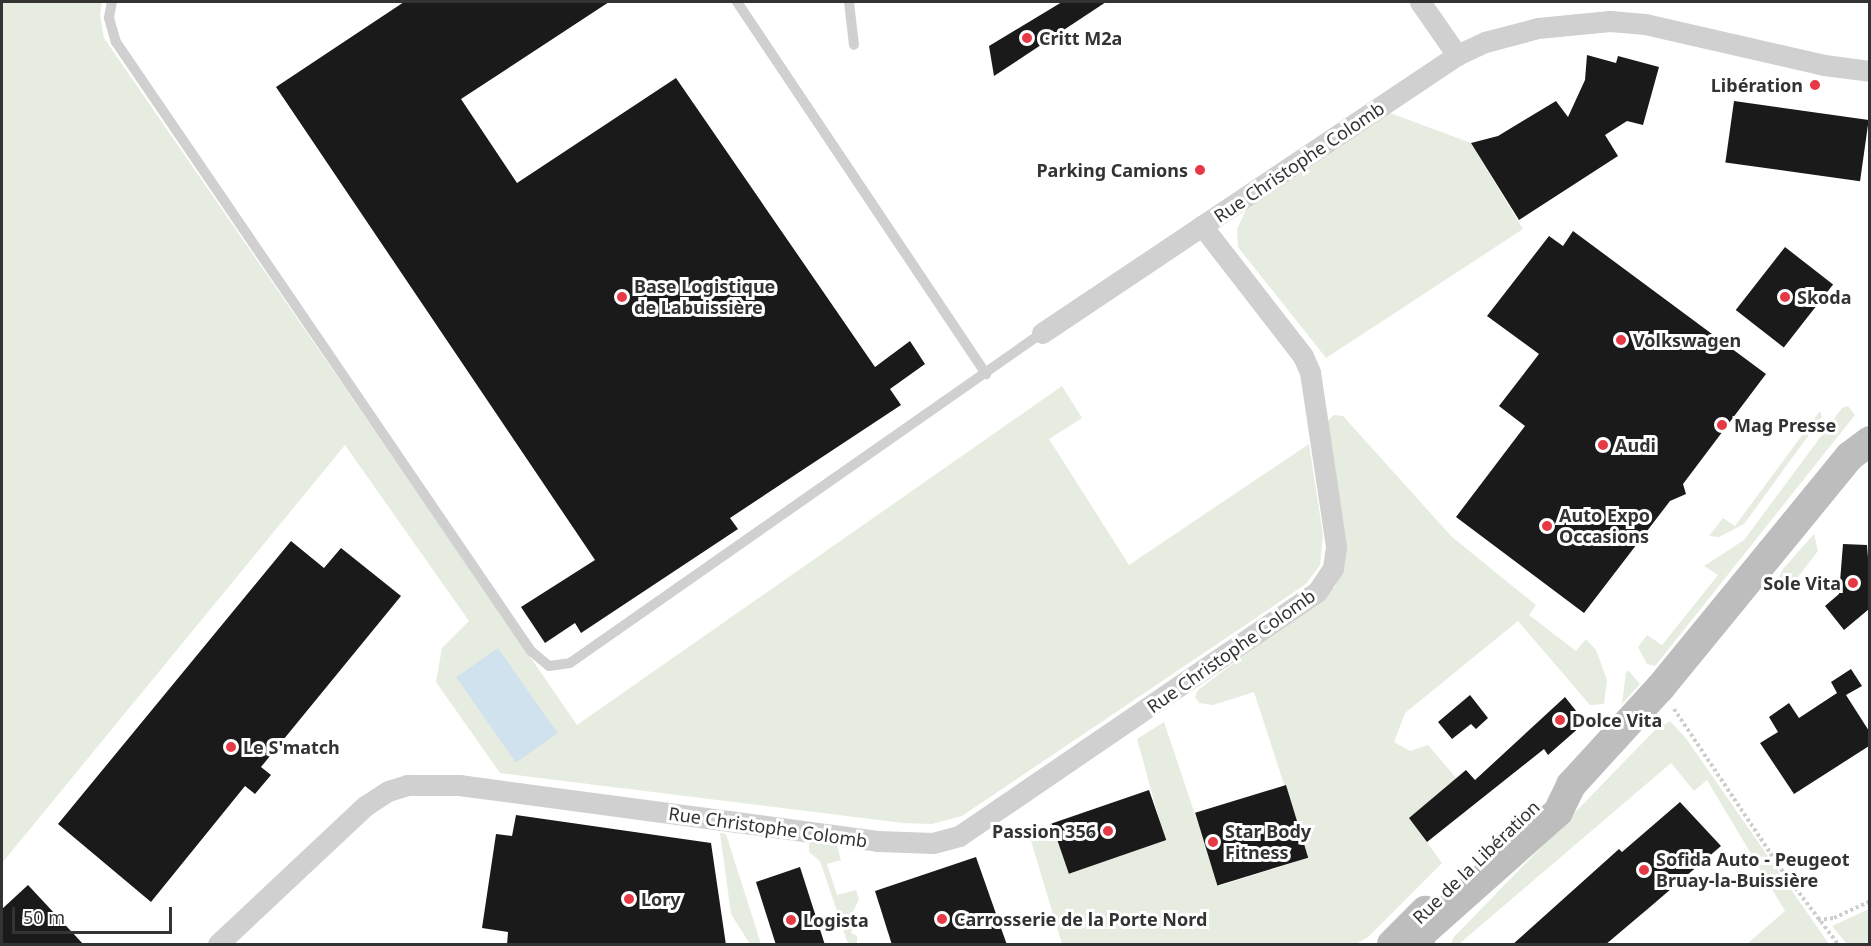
<!DOCTYPE html>
<html>
<head>
<meta charset="utf-8">
<style>
  body { margin:0 }
  #map { position:relative; width:1871px; height:946px; overflow:hidden; background:#fff; font-family:"Noto Sans",sans-serif }
  div>[style] { position:absolute }
  .green>* { inset:0; background:#e6ecdf }
  .water>* { inset:0; background:#cfe2ee; transform-origin:0 0 }
  .building>* { inset:0; background:#1a1a1a; transform-origin:0 0 }
  .path>* { height:4px; margin-top:-2px; transform-origin:0; background:repeating-linear-gradient(90deg,#cdcdcd 0 3px,transparent 0 6px) }
  .lane>* { height:10px; margin:-5px; padding:0 5px; transform-origin:5px; border-radius:5px; background:#d0d0d0 }
  .street>* { height:21px; margin:-10.5px; padding:0 10.5px; transform-origin:10.5px; border-radius:10.5px; background:#d0d0d0 }
  .secondary>* { height:30px; margin:-15px; padding:0 15px; transform-origin:15px; border-radius:15px; background:#bdbdbd }
  .dots>* { width:16px; height:16px; translate:-50% -50%; box-sizing:border-box; border:3px solid #fff; border-radius:50% }
  span { translate:-50% -50%; white-space:nowrap; text-align:center; line-height:1.15; -webkit-text-stroke:6px #fff; paint-order:stroke }
  .poi-label { font-size:18px; color:#333; font-weight:700 }
  .left { translate:0 -50%; text-align:left }
  .right { translate:-100% -50%; text-align:right }
  .street-label { font-size:18px; color:#333 }
  .frame { position:absolute; inset:0; border:3px solid #333; pointer-events:none }
  .scale { position:absolute; left:12px; top:907px; width:160px; height:27px; box-sizing:border-box; border:3px solid #333; border-top:0; padding-left:8px; font-size:18px; line-height:21px; white-space:nowrap; color:#333; -webkit-text-stroke:4px #fff; paint-order:stroke }
</style>
</head>
<body>
<div id="map">
  <div class="green">
    <div style="clip-path:polygon(2px 2px,102px 2px,100px 15px,104px 38px,577px 725px,1062px 386px,1082px 418px,1049px 439px,1129px 565px,1309px 444px,1323px 535px,1320px 565px,1306px 584px,962px 816px,932px 824px,903px 823px,500px 773px,436px 682px,442px 648px,469px 621px,345px 445px,2px 863px)"></div>
    <div style="clip-path:polygon(1390px 113px,1471px 143px,1523px 229px,1326px 358px,1238px 247px,1237px 229px,1246px 210px)"></div>
    <div style="clip-path:polygon(1848px 406px,1855px 415px,1655px 666px,1647px 664px,1638px 647px,1647px 635px,1662px 645px,1718px 575px,1704px 566px,1744px 540px,1842px 408px)"></div>
    <div style="clip-path:polygon(1820px 411px,1822px 417px,1744px 524px,1719px 537px,1709px 536px,1723px 518px,1735px 526px)"></div>
    <div style="clip-path:polygon(1334px 415px,1343px 416px,1452px 537px,1536px 605px,1529px 615px,1576px 651px,1586px 639px,1596px 650px,1607px 680px,1604px 704px,1590px 705px,1518px 621px,1405px 713px,1394px 742px,1410px 751px,1428px 745px,1457px 779px,1409px 818px,1442px 863px,1368px 937px,1356px 944px,1062px 944px,1031px 841px,1051px 823px,1069px 873px,1165px 840px,1137px 739px,1164px 722px,1219px 886px,1308px 858px,1254px 692px,1213px 705px,1199px 703px,1195px 697px,1198px 690px,1335px 587px,1347px 547px,1327px 421px)"></div>
    <div style="clip-path:polygon(1814px 534px,1818px 551px,1794px 582px,1782px 585px,1777px 581px,1783px 569px)"></div>
    <div style="clip-path:polygon(1628px 670px,1640px 684px,1622px 704px,1626px 673px)"></div>
    <div style="clip-path:polygon(1670px 721px,1685px 737px,1829px 944px,1747px 944px,1785px 911px,1707px 780px,1694px 791px,1671px 763px,1459px 944px,1451px 944px,1454px 937px,1654px 731px)"></div>
    <div style="clip-path:polygon(720px 833px,726px 834px,761px 944px,750px 944px,731px 914px)"></div>
    <div style="clip-path:polygon(809px 843px,837px 846px,841px 860px,827px 864px,837px 895px,856px 890px,859px 899px,849px 921px,854px 925px,851px 933px,857px 936px,857px 944px,848px 944px,820px 861px,809px 852px)"></div>
    <div style="clip-path:polygon(1869px 909px,1869px 944px,1847px 944px,1832px 926px)"></div>
  </div>
  <div class="water">
    <div style="left:498px;top:648px;width:104px;height:51px;rotate:55deg"></div>
  </div>
  <div class="building">
    <div style="clip-path:polygon(404px 2px,609px 2px,461px 99px,517px 183px,676px 78px,875px 367px,910px 341px,925px 364px,890px 389px,901px 405px,730px 518px,738px 529px,581px 633px,575px 623px,545px 643px,521px 607px,595px 560px,276px 87px)"></div>
    <div style="clip-path:polygon(1062px 2px,1106px 2px,994px 76px,989px 46px)"></div>
    <div style="clip-path:polygon(1587px 55px,1616px 63px,1618px 56px,1659px 67px,1643px 125px,1627px 121px,1605px 135px,1618px 156px,1519px 220px,1471px 143px,1498px 136px,1556px 101px,1568px 117px,1585px 80px)"></div>
    <div style="left:1734px;top:101px;width:136px;height:62px;rotate:8deg"></div>
    <div style="clip-path:polygon(1573px 231px,1766px 374px,1683px 484px,1686px 494px,1670px 501px,1584px 613px,1456px 517px,1525px 426px,1499px 406px,1539px 354px,1487px 316px,1549px 236px,1563px 246px)"></div>
    <div style="left:1785px;top:247px;width:61px;height:80px;rotate:38deg"></div>
    <div style="clip-path:polygon(291px 541px,324px 568px,341px 548px,401px 596px,261px 767px,271px 775px,255px 794px,245px 786px,151px 902px,58px 824px)"></div>
    <div style="clip-path:polygon(1843px 544px,1867px 545px,1869px 571px,1869px 609px,1844px 630px,1825px 606px,1839px 594px)"></div>
    <div style="clip-path:polygon(1851px 669px,1862px 686px,1846px 695px,1869px 731px,1869px 746px,1794px 794px,1760px 743px,1778px 732px,1769px 717px,1789px 703px,1799px 718px,1837px 693px,1831px 682px)"></div>
    <div style="clip-path:polygon(1470px 695px,1488px 718px,1476px 729px,1471px 724px,1452px 739px,1438px 722px)"></div>
    <div style="clip-path:polygon(1565px 697px,1581px 717px,1581px 726px,1548px 755px,1544px 749px,1427px 842px,1409px 818px,1466px 770px,1475px 780px)"></div>
    <div style="left:1286px;top:785px;width:76px;height:95px;rotate:73deg"></div>
    <div style="left:1149px;top:790px;width:53px;height:103px;rotate:71deg"></div>
    <div style="clip-path:polygon(1680px 802px,1721px 846px,1650px 907px,1605px 945px,1512px 945px,1619px 849px,1622px 852px)"></div>
    <div style="clip-path:polygon(516px 815px,711px 843px,726px 945px,507px 945px,508px 932px,482px 928px,496px 834px,512px 836px)"></div>
    <div style="clip-path:polygon(976px 857px,1007px 945px,892px 945px,875px 891px)"></div>
    <div style="clip-path:polygon(800px 867px,825px 945px,776px 945px,756px 882px)"></div>
    <div style="clip-path:polygon(28px 885px,84px 945px,2px 945px,2px 909px)"></div>
  </div>
  <div class="path">
    <div style="left:1674px;top:709px;width:192px;rotate:56.2deg"></div>
    <div style="left:1781px;top:869px;width:94px;rotate:52.8deg"></div>
    <div style="left:1818px;top:920px;width:16px;rotate:-7deg"></div>
    <div style="left:1834px;top:918px;width:40px;rotate:-25deg"></div>
  </div>
  <div class="lane">
    <div style="left:112px;top:2px;width:16px;rotate:101deg"></div>
    <div style="left:109px;top:18px;width:25px;rotate:74deg"></div>
    <div style="left:116px;top:42px;width:737px;rotate:55.73deg"></div>
    <div style="left:531px;top:651px;width:23px;rotate:40deg"></div>
    <div style="left:549px;top:666px;width:21px;rotate:-8deg"></div>
    <div style="left:570px;top:663px;width:576px;rotate:-34.96deg"></div>
    <div style="left:737px;top:2px;width:448px;rotate:56.2deg"></div>
    <div style="left:849px;top:2px;width:43px;rotate:83.4deg"></div>
  </div>
  <div class="street">
    <div style="left:1420px;top:2px;width:65px;rotate:55.1deg"></div>
    <div style="left:1042px;top:333px;width:500px;rotate:-33.8deg"></div>
    <div style="left:1457px;top:55px;width:31px;rotate:-25deg"></div>
    <div style="left:1485px;top:42px;width:55px;rotate:-14.8deg"></div>
    <div style="left:1538px;top:28px;width:72px;rotate:-5.6deg"></div>
    <div style="left:1610px;top:21px;width:35px;rotate:5deg"></div>
    <div style="left:1645px;top:24px;width:184px;rotate:12.9deg"></div>
    <div style="left:1824px;top:65px;width:46px;rotate:7.4deg"></div>
    <div style="left:218px;top:944px;width:202px;rotate:-43.2deg"></div>
    <div style="left:365px;top:806px;width:27px;rotate:-33deg"></div>
    <div style="left:388px;top:791px;width:21px;rotate:-17deg"></div>
    <div style="left:408px;top:785px;width:51px"></div>
    <div style="left:459px;top:785px;width:422px;rotate:7.6deg"></div>
    <div style="left:877px;top:841px;width:56px;rotate:2deg"></div>
    <div style="left:933px;top:843px;width:27px;rotate:-15deg"></div>
    <div style="left:959px;top:836px;width:433px;rotate:-34.3deg"></div>
    <div style="left:1317px;top:592px;width:29px;rotate:-56deg"></div>
    <div style="left:1333px;top:568px;width:22px;rotate:-82deg"></div>
    <div style="left:1336px;top:546px;width:176px;rotate:-98.5deg"></div>
    <div style="left:1310px;top:372px;width:17px;rotate:-114deg"></div>
    <div style="left:1303px;top:356px;width:165px;rotate:-127.8deg"></div>
  </div>
  <div class="secondary">
    <div style="left:1392px;top:944px;width:47px;rotate:-45deg"></div>
    <div style="left:1416px;top:944px;width:15px;rotate:-58deg"></div>
    <div style="left:1424px;top:931px;width:179px;rotate:-41.6deg"></div>
    <div style="left:1558px;top:812px;width:30px;rotate:-64deg"></div>
    <div style="left:1571px;top:785px;width:132px;rotate:-47.5deg"></div>
    <div style="left:1660px;top:688px;width:300px;rotate:-50.7deg"></div>
    <div style="left:1850px;top:456px;width:25px;rotate:-37deg"></div>
  </div>
  <div class="dots">
    <div style="left:1027px;top:38px;background:#e63946"></div>
    <div style="left:1815px;top:85px;background:#e63946"></div>
    <div style="left:1200px;top:170px;background:#e63946"></div>
    <div style="left:622px;top:297px;background:#e63946"></div>
    <div style="left:1785px;top:297px;background:#e63946"></div>
    <div style="left:1621px;top:340px;background:#e63946"></div>
    <div style="left:1722px;top:425px;background:#e63946"></div>
    <div style="left:1603px;top:445px;background:#e63946"></div>
    <div style="left:1547px;top:526px;background:#e63946"></div>
    <div style="left:1853px;top:583px;background:#e63946"></div>
    <div style="left:1560px;top:720px;background:#e63946"></div>
    <div style="left:231px;top:747px;background:#e63946"></div>
    <div style="left:1108px;top:831px;background:#e63946"></div>
    <div style="left:1213px;top:842px;background:#e63946"></div>
    <div style="left:1644px;top:870px;background:#e63946"></div>
    <div style="left:629px;top:899px;background:#e63946"></div>
    <div style="left:942px;top:919px;background:#e63946"></div>
    <div style="left:791px;top:920px;background:#e63946"></div>
  </div>
  <div class="poi-label">
    <span class="left" style="left:1039px;top:38px">Critt M2a</span>
    <span class="right" style="left:1803px;top:85px">Libération</span>
    <span class="right" style="left:1188px;top:170px">Parking Camions</span>
    <span class="left" style="left:634px;top:297px">Base Logistique<br>de Labuissière</span>
    <span class="left" style="left:1797px;top:297px">Skoda</span>
    <span class="left" style="left:1633px;top:340px">Volkswagen</span>
    <span class="left" style="left:1734px;top:425px">Mag Presse</span>
    <span class="left" style="left:1615px;top:445px">Audi</span>
    <span class="left" style="left:1559px;top:526px">Auto Expo<br>Occasions</span>
    <span class="right" style="left:1841px;top:583px">Sole Vita</span>
    <span class="left" style="left:1572px;top:720px">Dolce Vita</span>
    <span class="left" style="left:243px;top:747px">Le S'match</span>
    <span class="right" style="left:1096px;top:831px">Passion 356</span>
    <span class="left" style="left:1225px;top:842px">Star Body<br>Fitness</span>
    <span class="left" style="left:1656px;top:870px">Sofida Auto - Peugeot<br>Bruay-la-Buissière</span>
    <span class="left" style="left:641px;top:899px">Lory</span>
    <span class="left" style="left:954px;top:919px">Carrosserie de la Porte Nord</span>
    <span class="left" style="left:803px;top:920px">Logista</span>
  </div>
  <div class="street-label">
    <span style="left:1299px;top:162px;rotate:-34deg">Rue Christophe Colomb</span>
    <span style="left:1231px;top:651px;rotate:-35deg">Rue Christophe Colomb</span>
    <span style="left:768px;top:827px;rotate:8deg">Rue Christophe Colomb</span>
    <span style="left:1476px;top:862px;rotate:-44deg">Rue de la Libération</span>
  </div>
  <div class="frame"></div>
  <div class="scale">50 m</div>
</div>
</body>
</html>
